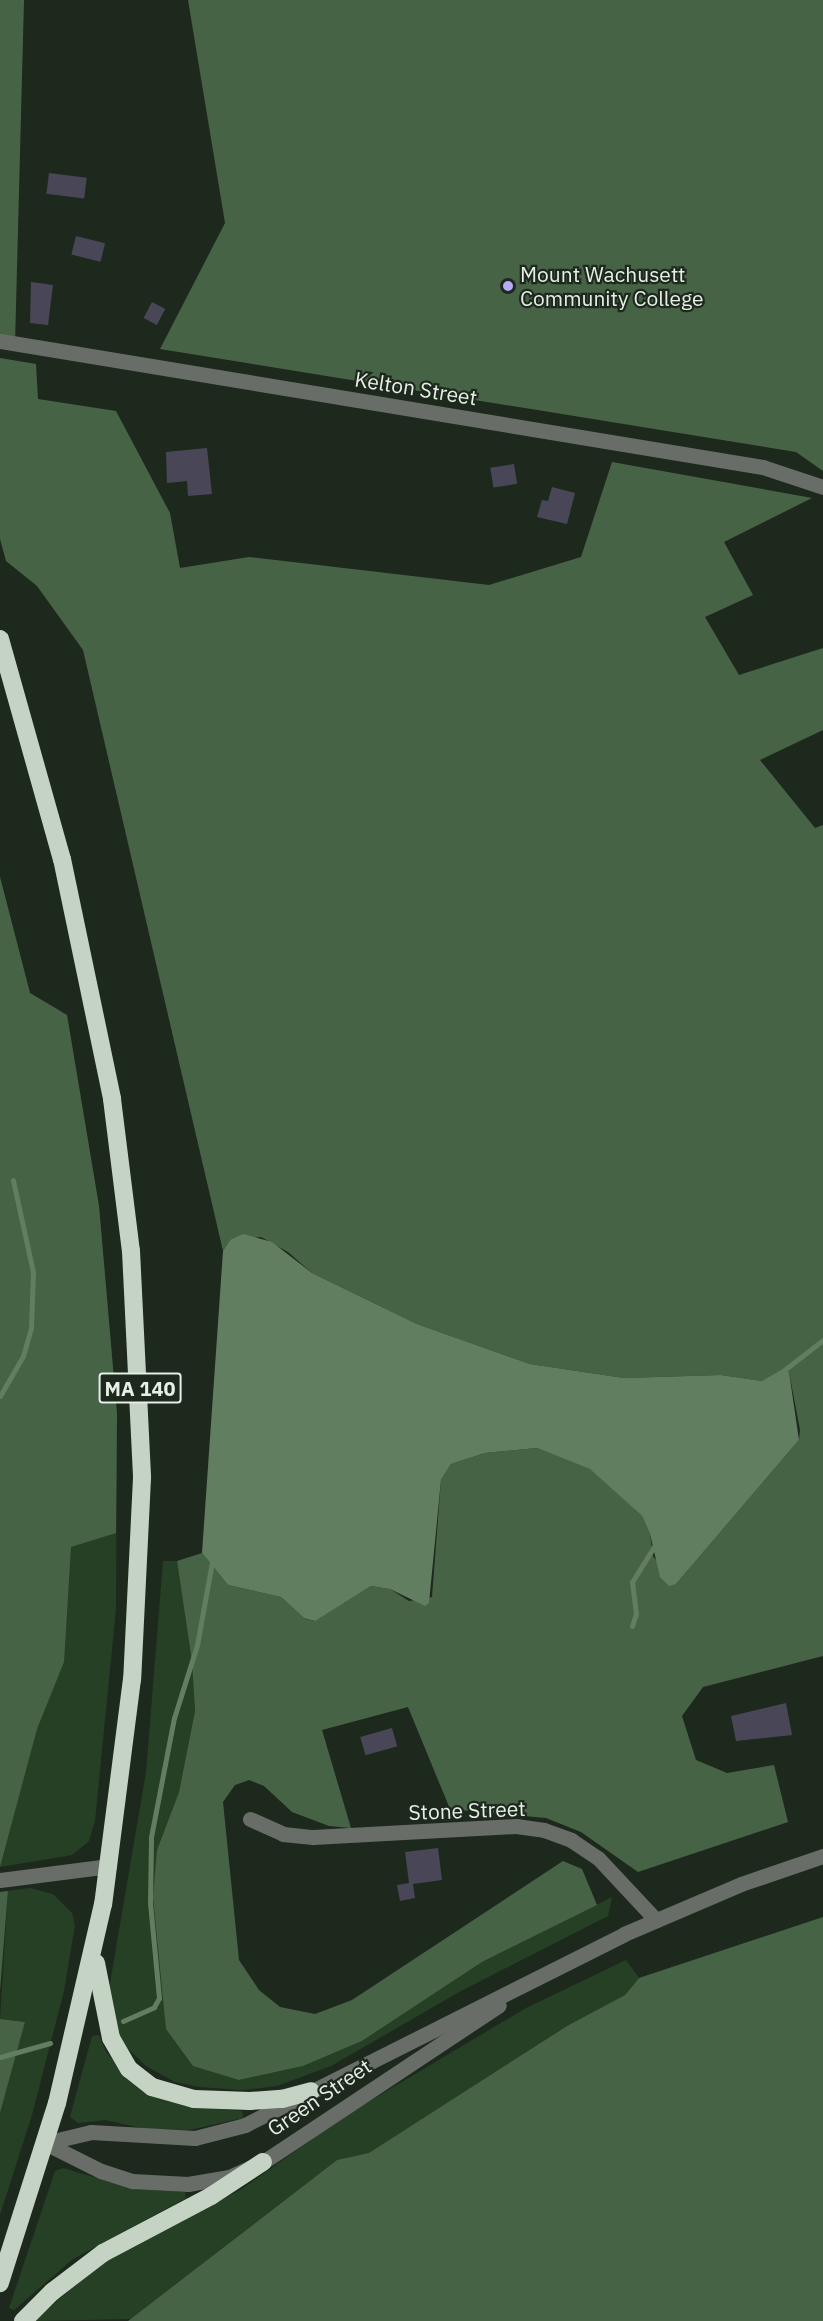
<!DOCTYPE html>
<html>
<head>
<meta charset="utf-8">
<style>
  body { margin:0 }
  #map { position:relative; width:823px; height:2321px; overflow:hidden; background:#1e291e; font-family:"IBM Plex Sans",sans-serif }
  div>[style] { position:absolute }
  .green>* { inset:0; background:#254025 }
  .forest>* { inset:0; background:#476346 }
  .water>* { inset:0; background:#617e60 }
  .stream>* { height:5px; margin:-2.5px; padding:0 2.5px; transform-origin:2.5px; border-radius:2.5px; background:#617e60 }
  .building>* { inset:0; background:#494757; transform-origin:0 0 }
  .minor>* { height:15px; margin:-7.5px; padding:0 7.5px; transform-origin:7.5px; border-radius:7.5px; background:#686d68 }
  .highway>* { height:18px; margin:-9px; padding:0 9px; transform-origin:9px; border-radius:9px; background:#c5d3c4 }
  .dots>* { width:16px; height:16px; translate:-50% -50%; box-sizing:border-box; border:3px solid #1e291e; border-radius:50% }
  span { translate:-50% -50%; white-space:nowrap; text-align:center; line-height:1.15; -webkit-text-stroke:4.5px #1e291e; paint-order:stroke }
  .shield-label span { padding:2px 4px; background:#1e291e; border:2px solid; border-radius:4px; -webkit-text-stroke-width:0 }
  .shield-label { font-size:20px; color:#e6eee6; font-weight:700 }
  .poi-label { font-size:21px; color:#e6eee6 }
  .left { translate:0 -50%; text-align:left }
  .street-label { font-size:21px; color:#e6eee6 }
</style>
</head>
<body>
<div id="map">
  <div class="green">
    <div style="clip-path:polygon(0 877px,30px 993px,67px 1015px,99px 1206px,117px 1414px,116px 1609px,95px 1821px,89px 1841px,72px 1855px,0 1867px)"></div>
    <div style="clip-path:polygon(163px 1561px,177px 1561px,192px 1662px,195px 1711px,179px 1792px,157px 1850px,239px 2080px,303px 2066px,362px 2041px,482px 1962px,612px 1897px,608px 1916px,461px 1991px,331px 2066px,277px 2086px,242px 2090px,199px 2087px,175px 2082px,146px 2066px,126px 2047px,111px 2019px,108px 1995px,146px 1772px)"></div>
    <div style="clip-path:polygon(30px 1888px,53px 1894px,72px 1913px,75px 1925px,64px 1991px,32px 2115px,0 2215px,0 2113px,25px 2022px,0 2019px,8px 1891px)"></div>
    <div style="clip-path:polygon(626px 1960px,639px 1978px,625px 1995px,567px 2026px,369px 2154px,337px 2160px,131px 2319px,33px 2321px,108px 2258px,242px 2189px,343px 2117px,526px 2008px)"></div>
    <div style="clip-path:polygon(99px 2035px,106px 2052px,139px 2087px,160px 2099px,186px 2106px,242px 2111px,243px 2118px,189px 2130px,146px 2129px,105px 2120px,78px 2123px,70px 2117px,92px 2036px)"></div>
    <div style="clip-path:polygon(63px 2168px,134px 2189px,185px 2192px,186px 2198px,73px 2259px,14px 2310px,9px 2308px,55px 2171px)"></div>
  </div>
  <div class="forest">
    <div style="clip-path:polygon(0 0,24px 0,15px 344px,0 341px)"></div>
    <div style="clip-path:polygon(188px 0,823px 0,823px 471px,796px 452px,160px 349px,225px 223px)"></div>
    <div style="clip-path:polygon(0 358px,36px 364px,38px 399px,116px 411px,170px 513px,180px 568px,249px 557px,489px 585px,581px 557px,612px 462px,812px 498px,724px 542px,753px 595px,705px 617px,739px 675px,823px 648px,823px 730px,760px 760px,815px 828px,823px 825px,823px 1656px,703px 1687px,682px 1716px,696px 1760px,727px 1773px,774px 1765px,788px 1822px,638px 1872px,581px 1832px,546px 1818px,450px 1809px,408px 1707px,322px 1730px,351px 1828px,329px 1826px,292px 1812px,264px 1786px,249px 1780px,235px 1785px,223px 1802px,239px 1960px,259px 1990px,280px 2007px,315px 2014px,352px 2000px,563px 1861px,582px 1869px,597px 1905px,482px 1962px,362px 2041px,303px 2066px,239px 2080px,193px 2066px,166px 2029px,153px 1897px,157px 1850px,179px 1792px,195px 1711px,192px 1662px,177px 1561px,202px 1553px,228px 1585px,281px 1597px,304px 1618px,314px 1621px,371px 1586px,390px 1589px,409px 1601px,432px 1597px,441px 1480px,451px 1464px,485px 1453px,537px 1448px,591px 1469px,642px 1516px,650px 1534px,653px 1556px,676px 1584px,799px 1440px,800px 1430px,789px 1372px,762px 1381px,721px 1375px,624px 1378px,530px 1364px,417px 1324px,312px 1273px,288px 1252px,261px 1237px,230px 1240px,223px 1251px,83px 650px,37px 586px,6px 561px,0 539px)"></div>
    <div style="clip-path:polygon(0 877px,30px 993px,67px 1015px,99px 1206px,117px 1414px,116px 1533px,71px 1547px,64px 1662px,37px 1729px,0 1867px)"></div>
    <div style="clip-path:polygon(8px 1891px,0 1991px,0 1892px)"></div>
    <div style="clip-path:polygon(823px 1917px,823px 2321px,128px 2321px,337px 2160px,369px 2153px,567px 2026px,625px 1995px,639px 1978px)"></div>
    <div style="clip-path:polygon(0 2019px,25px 2022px,0 2113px)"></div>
  </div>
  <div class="water">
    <div style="clip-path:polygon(243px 1234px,272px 1242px,312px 1273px,417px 1324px,530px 1364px,624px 1378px,721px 1375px,762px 1381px,781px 1370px,789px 1372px,799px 1440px,676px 1584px,669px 1586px,660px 1577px,650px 1534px,642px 1516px,590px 1469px,537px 1448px,485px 1453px,451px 1464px,441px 1480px,429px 1603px,425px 1606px,390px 1589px,371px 1586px,315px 1621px,304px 1618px,281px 1597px,228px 1585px,202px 1553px,223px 1251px,230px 1240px)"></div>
  </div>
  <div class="stream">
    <div style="left:779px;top:1374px;width:56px;rotate:-37.7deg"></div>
    <div style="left:0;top:1396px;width:46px;rotate:-60.1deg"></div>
    <div style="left:23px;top:1356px;width:29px;rotate:-74deg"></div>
    <div style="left:31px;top:1328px;width:56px;rotate:-88deg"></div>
    <div style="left:33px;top:1272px;width:94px;rotate:-102.3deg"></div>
    <div style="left:632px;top:1626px;width:13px;rotate:-72deg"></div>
    <div style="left:636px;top:1614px;width:32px;rotate:-97deg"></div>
    <div style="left:632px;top:1582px;width:44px;rotate:-58.1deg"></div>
    <div style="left:123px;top:2021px;width:34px;rotate:-24deg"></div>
    <div style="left:154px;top:2007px;width:10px;rotate:-61deg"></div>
    <div style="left:159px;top:1998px;width:96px;rotate:-95.4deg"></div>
    <div style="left:150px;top:1902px;width:65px;rotate:-89.1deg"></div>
    <div style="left:151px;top:1837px;width:121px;rotate:-79.1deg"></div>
    <div style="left:174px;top:1718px;width:77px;rotate:-72.5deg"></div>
    <div style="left:197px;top:1645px;width:84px;rotate:-79.8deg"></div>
    <div style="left:0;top:2057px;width:52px;rotate:-15.6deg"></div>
  </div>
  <div class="building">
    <div style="left:49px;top:173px;width:38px;height:21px;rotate:7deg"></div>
    <div style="left:76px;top:236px;width:30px;height:19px;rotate:14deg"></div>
    <div style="clip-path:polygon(31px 282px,53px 285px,48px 325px,30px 323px)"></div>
    <div style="left:152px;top:302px;width:15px;height:18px;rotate:28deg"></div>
    <div style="clip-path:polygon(207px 448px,212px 494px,188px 496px,187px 481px,167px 483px,166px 452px)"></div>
    <div style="left:514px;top:464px;width:20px;height:24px;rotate:81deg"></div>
    <div style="clip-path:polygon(552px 487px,575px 493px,567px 524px,537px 517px,542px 500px,548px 501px)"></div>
    <div style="clip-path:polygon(786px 1703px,792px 1735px,736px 1741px,731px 1716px)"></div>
    <div style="left:392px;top:1728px;width:19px;height:33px;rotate:74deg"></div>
    <div style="clip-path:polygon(438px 1848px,442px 1880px,413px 1884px,415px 1898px,400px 1901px,397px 1885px,409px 1883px,405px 1852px)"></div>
  </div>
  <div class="minor">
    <div style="left:0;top:341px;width:773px;rotate:9.38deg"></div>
    <div style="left:763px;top:467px;width:63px;rotate:18.4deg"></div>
    <div style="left:250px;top:1819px;width:36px;rotate:24deg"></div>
    <div style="left:283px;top:1834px;width:30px;rotate:6deg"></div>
    <div style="left:313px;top:1837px;width:203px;rotate:-3.1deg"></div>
    <div style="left:516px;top:1826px;width:28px;rotate:8deg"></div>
    <div style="left:544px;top:1830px;width:29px;rotate:20deg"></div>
    <div style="left:571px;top:1840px;width:32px;rotate:34deg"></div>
    <div style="left:598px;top:1858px;width:85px;rotate:46.9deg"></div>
    <div style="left:0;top:1880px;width:110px;rotate:-7.3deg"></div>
    <div style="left:45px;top:2143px;width:47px;rotate:-13.4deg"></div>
    <div style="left:91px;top:2132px;width:104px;rotate:3.3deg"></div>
    <div style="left:195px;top:2138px;width:52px;rotate:-14.6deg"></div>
    <div style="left:245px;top:2125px;width:424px;rotate:-26.7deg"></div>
    <div style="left:624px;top:1934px;width:127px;rotate:-23.1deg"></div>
    <div style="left:741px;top:1884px;width:87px;rotate:-18.9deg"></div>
    <div style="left:45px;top:2143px;width:63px;rotate:26.6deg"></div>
    <div style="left:101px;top:2171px;width:33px;rotate:18deg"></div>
    <div style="left:132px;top:2181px;width:56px;rotate:3.1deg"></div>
    <div style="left:188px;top:2184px;width:42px;rotate:-9.7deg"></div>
    <div style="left:229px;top:2177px;width:37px;rotate:-24deg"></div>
    <div style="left:263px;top:2162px;width:283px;rotate:-33.6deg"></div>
  </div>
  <div class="highway">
    <div style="left:0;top:639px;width:229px;rotate:74.3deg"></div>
    <div style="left:62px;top:859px;width:245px;rotate:78.2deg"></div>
    <div style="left:112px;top:1099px;width:153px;rotate:82.9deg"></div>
    <div style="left:131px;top:1251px;width:227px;rotate:87.2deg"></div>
    <div style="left:142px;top:1478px;width:201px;rotate:92.8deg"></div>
    <div style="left:132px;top:1679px;width:227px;rotate:97.3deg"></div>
    <div style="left:103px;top:1904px;width:204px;rotate:103deg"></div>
    <div style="left:57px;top:2103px;width:189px;rotate:107.6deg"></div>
    <div style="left:96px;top:1963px;width:76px;rotate:78.7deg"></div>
    <div style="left:111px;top:2038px;width:36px;rotate:60deg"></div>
    <div style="left:129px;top:2069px;width:29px;rotate:38deg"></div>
    <div style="left:152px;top:2087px;width:44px;rotate:15.9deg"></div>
    <div style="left:194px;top:2099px;width:56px;rotate:2deg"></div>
    <div style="left:250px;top:2101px;width:32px;rotate:-4deg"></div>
    <div style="left:282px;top:2099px;width:30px;rotate:-15deg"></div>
    <div style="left:23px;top:2321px;width:41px;rotate:-45deg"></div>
    <div style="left:52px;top:2292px;width:64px;rotate:-37.4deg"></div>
    <div style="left:103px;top:2253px;width:122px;rotate:-27.8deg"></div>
    <div style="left:211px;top:2196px;width:62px;rotate:-33.2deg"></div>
  </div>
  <div class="dots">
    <div style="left:508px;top:286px;background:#b7abf7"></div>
  </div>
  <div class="shield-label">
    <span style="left:140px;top:1388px">MA 140</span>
  </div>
  <div class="poi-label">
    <span class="left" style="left:520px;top:286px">Mount Wachusett<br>Community College</span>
  </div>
  <div class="street-label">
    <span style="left:416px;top:388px;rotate:9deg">Kelton Street</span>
    <span style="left:467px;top:1810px;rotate:-2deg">Stone Street</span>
    <span style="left:319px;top:2097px;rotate:-34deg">Green Street</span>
  </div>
</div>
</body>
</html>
